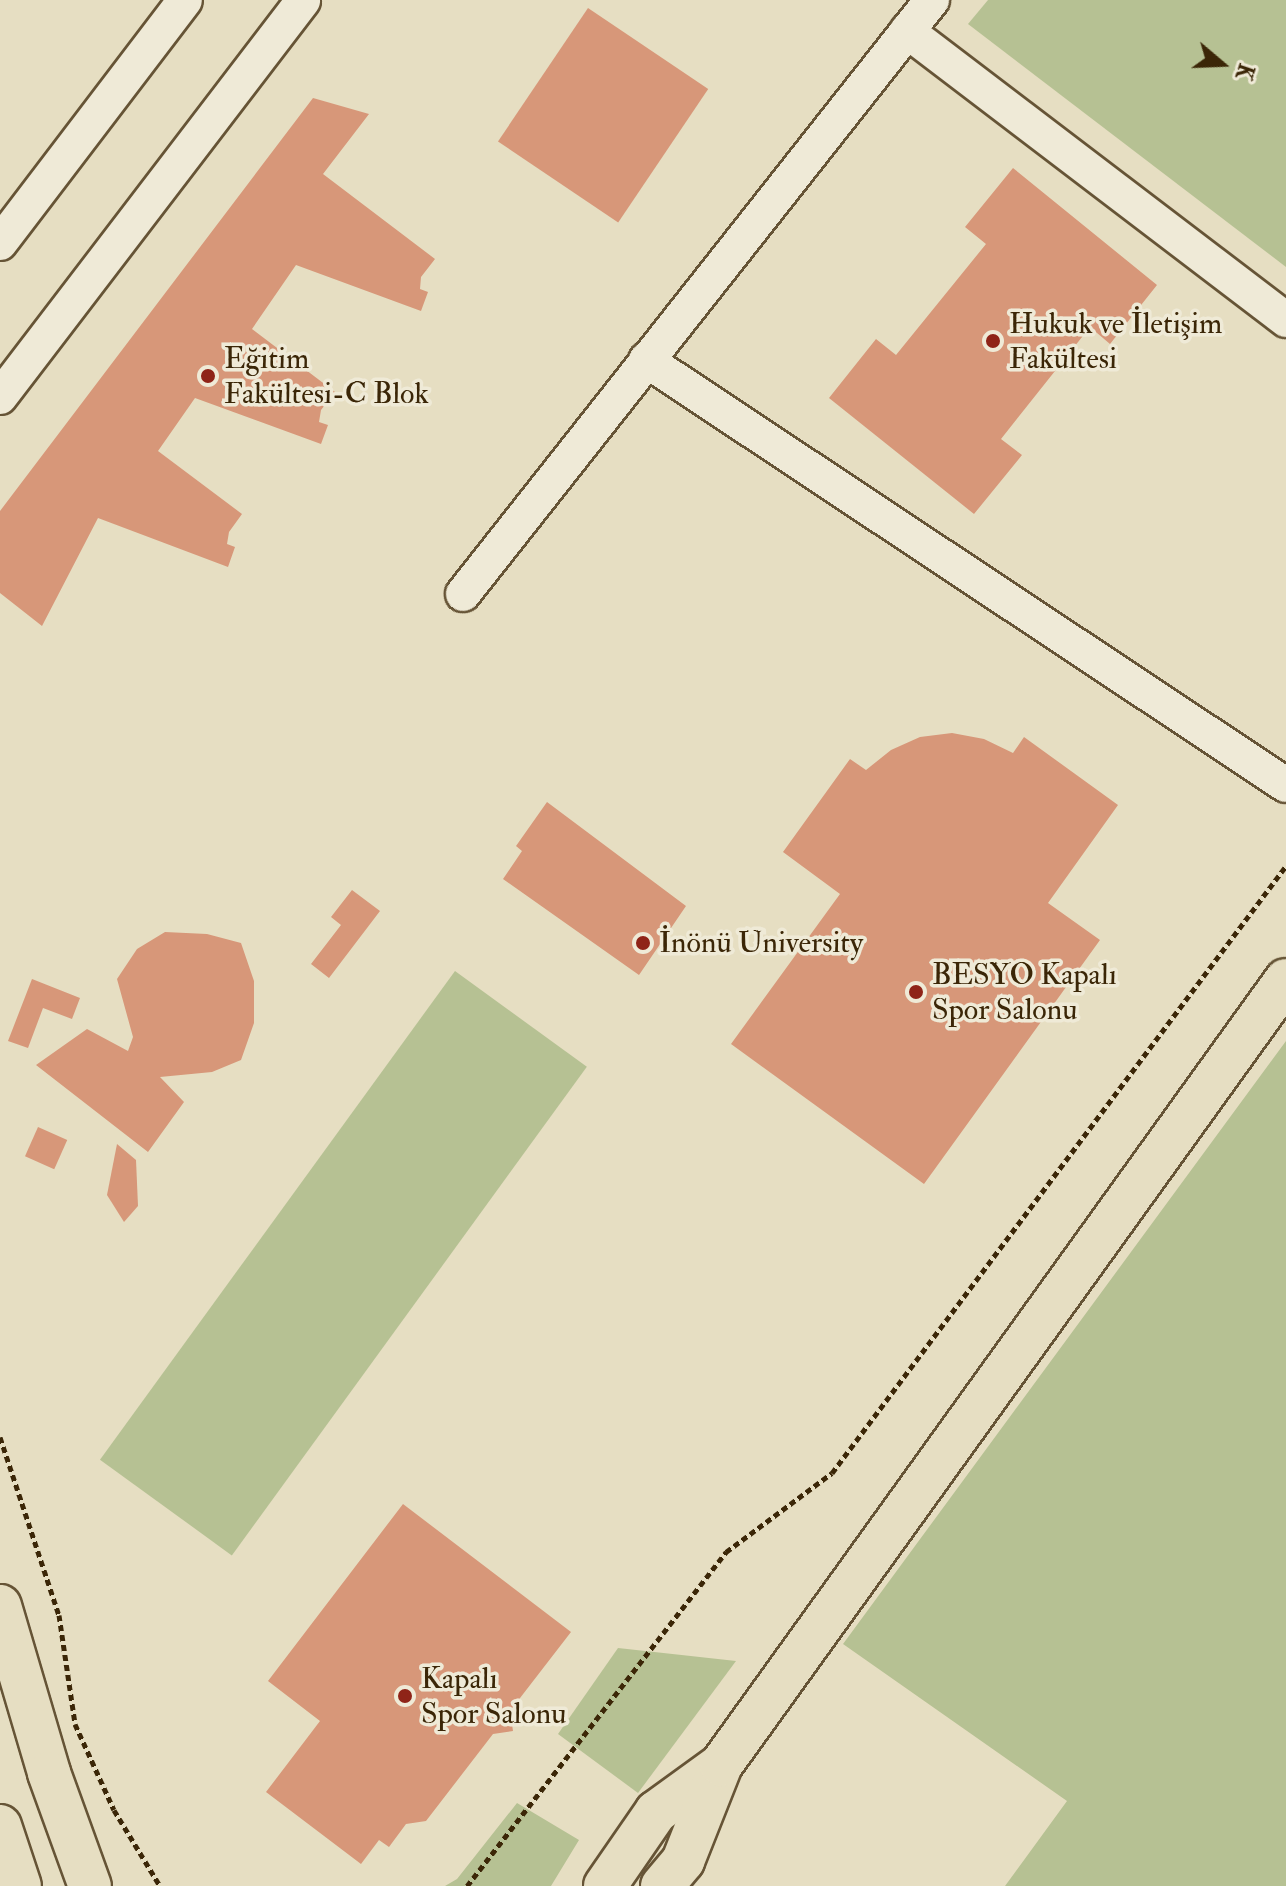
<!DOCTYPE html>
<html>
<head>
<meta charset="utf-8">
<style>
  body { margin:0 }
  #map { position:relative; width:1286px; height:1886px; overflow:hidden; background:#e6dec2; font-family:"IM FELL Double Pica",serif }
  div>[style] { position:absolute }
  .green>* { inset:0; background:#b6c193; transform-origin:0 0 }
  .building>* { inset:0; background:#d79779; transform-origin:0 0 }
  .path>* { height:5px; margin-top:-2.5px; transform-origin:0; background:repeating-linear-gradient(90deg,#3b2607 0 6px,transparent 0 10px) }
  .roads { filter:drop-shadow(2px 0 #665436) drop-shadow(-2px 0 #665436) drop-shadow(0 2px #665436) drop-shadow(0 -2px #665436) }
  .minor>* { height:34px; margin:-17px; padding:0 17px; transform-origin:17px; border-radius:17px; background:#efead7 }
  .major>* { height:42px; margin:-21px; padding:0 21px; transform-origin:21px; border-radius:21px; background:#e6dec2 }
  .dots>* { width:22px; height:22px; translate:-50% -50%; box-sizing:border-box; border:4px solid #efead7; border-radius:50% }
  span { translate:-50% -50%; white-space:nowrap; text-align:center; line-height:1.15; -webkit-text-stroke:7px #efead7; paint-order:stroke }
  .poi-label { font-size:30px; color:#3b2607 }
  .left { translate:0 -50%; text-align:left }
  .north { position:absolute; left:1182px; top:24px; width:80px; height:80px; -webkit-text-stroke:6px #efead7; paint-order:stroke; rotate:109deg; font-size:22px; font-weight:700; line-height:32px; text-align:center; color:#3b2607 }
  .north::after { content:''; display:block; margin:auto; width:28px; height:36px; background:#3b2607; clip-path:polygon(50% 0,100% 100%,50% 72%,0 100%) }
</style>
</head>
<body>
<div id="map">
  <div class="green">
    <div style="clip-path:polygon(988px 0,1286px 0,1286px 267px,968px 24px)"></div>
    <div style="left:455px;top:971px;width:163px;height:604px;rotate:36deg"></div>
    <div style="clip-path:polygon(1286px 1041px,1286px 1886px,1005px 1886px,1067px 1801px,843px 1644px)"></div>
    <div style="clip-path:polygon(618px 1648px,736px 1661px,638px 1793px,558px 1734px)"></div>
    <div style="clip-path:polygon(517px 1803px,579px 1840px,551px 1886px,445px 1886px,457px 1879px)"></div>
  </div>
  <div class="building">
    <div style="left:588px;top:8px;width:145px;height:161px;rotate:34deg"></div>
    <div style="clip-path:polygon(313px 98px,369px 114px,323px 174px,435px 259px,421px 277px,420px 289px,428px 292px,421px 311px,296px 265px,252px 329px,335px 392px,321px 410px,319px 422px,328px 425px,321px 444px,195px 398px,158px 451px,242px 514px,229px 532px,227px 544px,235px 547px,228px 567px,98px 518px,42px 626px,0 593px,0 511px)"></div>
    <div style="clip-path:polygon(1013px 168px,1157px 285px,1110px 344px,1090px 327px,1001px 439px,1022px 455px,974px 514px,829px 398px,876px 339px,896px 355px,986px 244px,965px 227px)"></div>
    <div style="clip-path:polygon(952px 733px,984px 739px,1013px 753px,1024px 737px,1118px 805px,1048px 903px,1100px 940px,924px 1184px,731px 1044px,840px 894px,783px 852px,850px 759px,866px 770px,891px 750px,920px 737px)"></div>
    <div style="clip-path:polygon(547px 802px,686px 906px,639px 975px,503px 879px,522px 851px,516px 846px)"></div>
    <div style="clip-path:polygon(352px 890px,380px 911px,329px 978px,311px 964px,341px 925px,331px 917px)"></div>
    <div style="clip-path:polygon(165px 932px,207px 934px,241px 943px,254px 981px,254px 1023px,241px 1060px,212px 1072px,160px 1077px,184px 1102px,148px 1152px,36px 1065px,87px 1029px,128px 1051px,133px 1037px,117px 979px,137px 949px)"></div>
    <div style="clip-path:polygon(32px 979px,80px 998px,72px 1019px,43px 1008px,28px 1048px,8px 1041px)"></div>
    <div style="left:38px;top:1127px;width:32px;height:32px;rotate:24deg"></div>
    <div style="clip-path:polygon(117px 1144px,136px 1160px,138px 1206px,124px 1222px,107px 1195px)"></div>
    <div style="clip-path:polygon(403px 1504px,571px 1632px,510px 1711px,513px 1731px,493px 1734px,426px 1821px,406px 1824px,389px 1847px,379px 1840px,361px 1864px,266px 1792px,320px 1721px,268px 1681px)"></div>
  </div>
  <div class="path">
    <div style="left:0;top:1437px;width:188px;rotate:71.7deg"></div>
    <div style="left:59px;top:1615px;width:110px;rotate:81.6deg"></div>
    <div style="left:75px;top:1724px;width:94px;rotate:65.6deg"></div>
    <div style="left:114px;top:1810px;width:89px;rotate:58.8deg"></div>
    <div style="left:467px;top:1886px;width:423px;rotate:-52.2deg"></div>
    <div style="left:726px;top:1552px;width:132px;rotate:-36.7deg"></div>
    <div style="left:832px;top:1473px;width:758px;rotate:-53.21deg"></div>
  </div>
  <div class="roads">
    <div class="minor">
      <div style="left:907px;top:31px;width:477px;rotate:37.3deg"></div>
      <div style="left:0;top:243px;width:305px;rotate:-52.7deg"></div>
      <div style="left:646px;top:360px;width:768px;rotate:33.59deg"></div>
      <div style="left:0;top:397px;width:499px;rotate:-52.6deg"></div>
      <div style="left:463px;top:594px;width:757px;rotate:-51.71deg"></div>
    </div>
    <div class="major">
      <div style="left:0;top:1606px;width:174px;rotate:73.6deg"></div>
      <div style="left:49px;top:1773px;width:120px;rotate:70.1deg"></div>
      <div style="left:0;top:1826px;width:63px;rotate:71.6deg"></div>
      <div style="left:605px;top:1886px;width:90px;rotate:-55.4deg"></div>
      <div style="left:656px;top:1812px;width:80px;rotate:-35.9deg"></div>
      <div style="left:662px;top:1886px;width:33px;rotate:-50deg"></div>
      <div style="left:683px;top:1861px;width:103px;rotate:-68.4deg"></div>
      <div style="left:721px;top:1765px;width:967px;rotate:-54.26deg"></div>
    </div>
  </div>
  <div class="dots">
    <div style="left:993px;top:341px;background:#8f2418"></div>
    <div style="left:208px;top:376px;background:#8f2418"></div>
    <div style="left:643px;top:943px;background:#8f2418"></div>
    <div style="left:916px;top:992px;background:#8f2418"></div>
    <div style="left:405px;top:1696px;background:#8f2418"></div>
  </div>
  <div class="poi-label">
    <span class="left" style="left:1009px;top:341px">Hukuk ve İletişim<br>Fakültesi</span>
    <span class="left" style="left:224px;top:376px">Eğitim<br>Fakültesi-C Blok</span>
    <span class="left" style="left:659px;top:943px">İnönü University</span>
    <span class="left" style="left:932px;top:992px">BESYO Kapalı<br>Spor Salonu</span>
    <span class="left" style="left:421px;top:1696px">Kapalı<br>Spor Salonu</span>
  </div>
  <div class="north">K</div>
</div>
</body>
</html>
